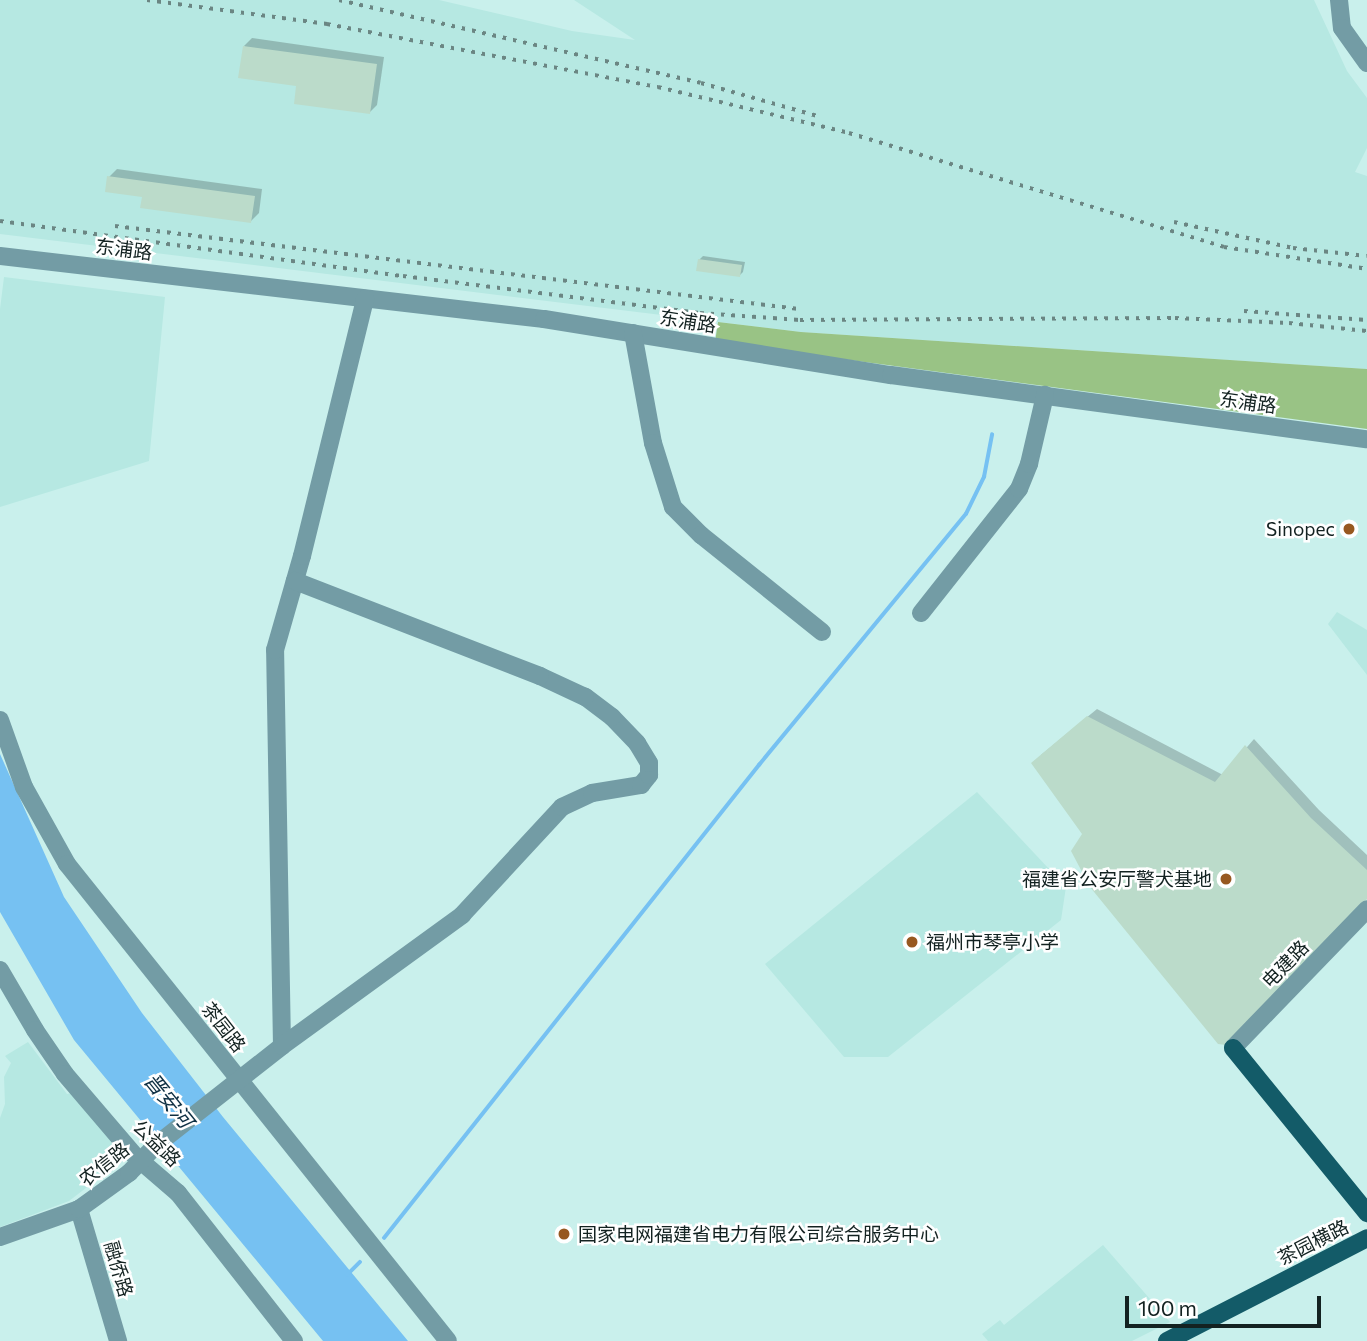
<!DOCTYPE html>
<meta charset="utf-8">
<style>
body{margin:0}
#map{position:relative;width:1367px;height:1341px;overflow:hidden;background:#c9f0ec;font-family:Commissioner,"Noto Sans SC",sans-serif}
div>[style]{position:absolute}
.built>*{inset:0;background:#b6e8e2}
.green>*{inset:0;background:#99c385}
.water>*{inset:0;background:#76c1f2}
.shadow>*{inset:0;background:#0003}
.stream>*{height:3.5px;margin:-1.75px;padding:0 1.75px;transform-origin:1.75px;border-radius:1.75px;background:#76c1f2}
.building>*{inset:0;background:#bbdbca}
.minor>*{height:18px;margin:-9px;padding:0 9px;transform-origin:9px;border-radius:9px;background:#739ca5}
.major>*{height:18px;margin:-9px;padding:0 9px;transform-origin:9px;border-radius:9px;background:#135b68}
.rail>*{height:3.5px;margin-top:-1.75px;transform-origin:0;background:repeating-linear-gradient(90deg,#6b8683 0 3.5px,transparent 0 10.5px)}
.dots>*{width:19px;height:19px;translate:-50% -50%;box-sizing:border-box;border:4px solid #fff;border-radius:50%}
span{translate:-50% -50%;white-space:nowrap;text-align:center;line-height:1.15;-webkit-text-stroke:5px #fff;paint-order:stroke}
.street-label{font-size:19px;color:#132221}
.poi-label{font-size:19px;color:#132221}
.right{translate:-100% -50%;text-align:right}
.left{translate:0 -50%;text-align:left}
.water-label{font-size:21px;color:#0e2f43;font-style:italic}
.scale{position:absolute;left:1125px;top:1296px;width:196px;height:32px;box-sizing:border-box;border:4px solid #132221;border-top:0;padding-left:9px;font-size:21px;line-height:24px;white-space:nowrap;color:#132221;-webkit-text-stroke:5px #fff;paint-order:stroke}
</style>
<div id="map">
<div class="built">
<div style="clip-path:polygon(0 0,439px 0,572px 31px,635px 40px,574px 0,1314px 0,1347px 71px,1367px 98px,1367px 148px,1355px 172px,1367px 176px,1367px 369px,801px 332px,0 234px)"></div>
<div style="clip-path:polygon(4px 277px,165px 297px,149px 461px,0 507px,0 309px)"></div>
<div style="clip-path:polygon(1337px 612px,1367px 630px,1367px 675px,1328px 624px)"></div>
<div style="clip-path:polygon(977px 792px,1066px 887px,1061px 920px,888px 1057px,844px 1057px,765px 964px)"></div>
<div style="clip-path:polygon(28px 1042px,67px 1094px,72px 1093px,83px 1102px,125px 1158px,69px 1201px,0 1227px,0 1118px,5px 1104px,4px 1077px,11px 1063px,5px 1056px)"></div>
<div style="clip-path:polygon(1103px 1245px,1170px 1322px,1132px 1341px,988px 1341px,982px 1334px,1000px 1320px,1004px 1325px)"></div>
</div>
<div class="green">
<div style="clip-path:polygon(718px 322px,801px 332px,1367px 369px,1367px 429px,715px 342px)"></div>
</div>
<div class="water">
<div style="clip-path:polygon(0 754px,64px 897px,142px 1013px,223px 1117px,408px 1341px,323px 1341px,74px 1040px,0 912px)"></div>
</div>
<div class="shadow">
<div style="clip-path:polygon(252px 38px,384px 57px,377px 105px,369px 113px,298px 85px,244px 46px)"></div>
<div style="clip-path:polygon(117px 169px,262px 189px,259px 213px,251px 221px,144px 196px,109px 177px)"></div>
<div style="clip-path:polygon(703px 256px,745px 262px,743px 272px,740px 275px,699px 260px)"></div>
<div style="clip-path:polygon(1097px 709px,1223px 775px,1254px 739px,1319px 810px,1367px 855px,1367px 896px,1084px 834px,1041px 755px)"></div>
</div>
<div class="stream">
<div style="left:384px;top:1238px;width:604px;rotate:-51.59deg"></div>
<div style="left:759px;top:765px;width:325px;rotate:-50.5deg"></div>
<div style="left:966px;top:514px;width:41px;rotate:-64.1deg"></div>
<div style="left:984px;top:477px;width:43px;rotate:-79.2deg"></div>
<div style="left:347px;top:1275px;width:18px;rotate:-45deg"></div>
</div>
<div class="building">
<div style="clip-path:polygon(243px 46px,377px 64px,370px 114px,294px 104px,296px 86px,238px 78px)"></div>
<div style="clip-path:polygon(107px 176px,255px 196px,251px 223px,140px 208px,142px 197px,105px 192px)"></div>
<div style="clip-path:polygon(698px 259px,742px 265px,740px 277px,696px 271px)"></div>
<div style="clip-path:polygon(1087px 716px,1215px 782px,1245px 745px,1311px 818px,1367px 870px,1367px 899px,1226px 1045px,1218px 1044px,1090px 887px,1071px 851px,1082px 834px,1031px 763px)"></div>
</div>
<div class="minor">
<div style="left:1339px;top:0;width:28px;rotate:84deg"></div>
<div style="left:1342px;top:28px;width:43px;rotate:54.5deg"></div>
<div style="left:0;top:256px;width:548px;rotate:6.61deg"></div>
<div style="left:544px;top:319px;width:351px;rotate:9.2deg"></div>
<div style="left:891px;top:375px;width:480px;rotate:7.7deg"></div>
<div style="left:633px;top:333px;width:112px;rotate:79.7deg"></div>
<div style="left:653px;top:443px;width:67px;rotate:72.6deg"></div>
<div style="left:673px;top:507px;width:40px;rotate:45deg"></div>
<div style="left:701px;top:535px;width:155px;rotate:38.7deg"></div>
<div style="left:921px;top:613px;width:158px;rotate:-51.7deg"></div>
<div style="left:1019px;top:489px;width:27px;rotate:-68deg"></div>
<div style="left:1029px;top:464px;width:71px;rotate:-76.9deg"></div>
<div style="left:0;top:720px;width:71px;rotate:70.3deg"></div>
<div style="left:24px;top:787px;width:88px;rotate:60.8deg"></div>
<div style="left:67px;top:864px;width:610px;rotate:51.38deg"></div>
<div style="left:0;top:970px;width:69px;rotate:59.7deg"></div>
<div style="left:35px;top:1030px;width:53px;rotate:55.7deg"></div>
<div style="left:65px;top:1074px;width:109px;rotate:49.5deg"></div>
<div style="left:136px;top:1157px;width:55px;rotate:40.6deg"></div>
<div style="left:178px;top:1193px;width:188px;rotate:51.9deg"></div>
<div style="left:282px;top:1046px;width:396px;rotate:-91deg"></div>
<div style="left:275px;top:650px;width:98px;rotate:-74deg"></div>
<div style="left:302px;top:556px;width:265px;rotate:-76.2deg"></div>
<div style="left:1233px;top:1048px;width:193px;rotate:-46deg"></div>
<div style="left:79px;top:1209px;width:138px;rotate:73.5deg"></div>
<div style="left:0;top:1237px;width:84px;rotate:-19.5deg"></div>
<div style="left:79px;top:1209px;width:62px;rotate:-35.8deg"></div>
<div style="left:129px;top:1173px;width:37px;rotate:-46deg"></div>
<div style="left:155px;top:1146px;width:162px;rotate:-38.2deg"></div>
<div style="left:282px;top:1046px;width:223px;rotate:-36deg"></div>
<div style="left:462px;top:915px;width:147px;rotate:-47.2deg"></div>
<div style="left:562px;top:807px;width:33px;rotate:-25deg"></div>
<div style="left:592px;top:793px;width:50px;rotate:-9.3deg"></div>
<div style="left:641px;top:785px;width:13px;rotate:-51deg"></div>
<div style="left:649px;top:775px;width:12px;rotate:-90deg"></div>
<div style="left:649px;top:763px;width:23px;rotate:-121deg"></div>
<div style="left:637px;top:743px;width:36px;rotate:-134deg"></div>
<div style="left:612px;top:717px;width:34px;rotate:-143deg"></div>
<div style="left:585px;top:697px;width:50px;rotate:-155deg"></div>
<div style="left:540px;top:676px;width:263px;rotate:-158.8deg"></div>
</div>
<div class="major">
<div style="left:1233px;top:1048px;width:213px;rotate:50.9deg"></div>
<div style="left:1167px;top:1341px;width:225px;rotate:-27.2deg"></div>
</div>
<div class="rail">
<div style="left:147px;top:0;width:182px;rotate:7.6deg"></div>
<div style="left:327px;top:24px;width:337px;rotate:10.8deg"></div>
<div style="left:658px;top:87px;width:196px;rotate:13.5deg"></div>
<div style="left:849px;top:133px;width:392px;rotate:16.9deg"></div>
<div style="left:1224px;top:247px;width:145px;rotate:8.7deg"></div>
<div style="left:339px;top:0;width:371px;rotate:12.9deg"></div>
<div style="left:701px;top:83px;width:122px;rotate:15.8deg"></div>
<div style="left:0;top:221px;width:407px;rotate:7.8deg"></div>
<div style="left:403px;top:276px;width:299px;rotate:7.1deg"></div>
<div style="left:700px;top:313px;width:100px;rotate:4deg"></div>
<div style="left:800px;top:320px;width:375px;rotate:-0.3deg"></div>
<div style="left:1175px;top:318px;width:114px;rotate:2.5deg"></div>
<div style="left:1289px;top:323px;width:78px;rotate:5.9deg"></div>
<div style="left:1174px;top:222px;width:122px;rotate:12.3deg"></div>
<div style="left:1293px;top:248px;width:74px;rotate:6.2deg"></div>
<div style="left:115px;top:226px;width:689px;rotate:6.92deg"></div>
<div style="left:1244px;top:311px;width:123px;rotate:4.2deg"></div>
</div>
<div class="dots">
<div style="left:1349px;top:529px;background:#975820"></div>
<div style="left:1226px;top:879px;background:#975820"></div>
<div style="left:912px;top:942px;background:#975820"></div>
<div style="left:564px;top:1234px;background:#975820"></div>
</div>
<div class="street-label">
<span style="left:124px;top:249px;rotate:7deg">东浦路</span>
<span style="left:688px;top:321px;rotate:9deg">东浦路</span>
<span style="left:1248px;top:402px;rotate:8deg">东浦路</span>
<span style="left:1285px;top:964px;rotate:-46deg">电建路</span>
<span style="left:224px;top:1027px;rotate:52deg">茶园路</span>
<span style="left:157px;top:1143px;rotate:44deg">公益路</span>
<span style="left:104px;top:1164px;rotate:-38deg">农信路</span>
<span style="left:1313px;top:1242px;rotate:-27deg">茶园横路</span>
<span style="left:119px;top:1269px;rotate:74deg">融侨路</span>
</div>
<div class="poi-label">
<span class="right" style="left:1335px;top:529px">Sinopec</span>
<span class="right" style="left:1212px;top:879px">福建省公安厅警犬基地</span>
<span class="left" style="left:926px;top:942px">福州市琴亭小学</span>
<span class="left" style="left:578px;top:1234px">国家电网福建省电力有限公司综合服务中心</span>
</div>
<div class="water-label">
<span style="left:169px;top:1100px;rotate:51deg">晋安河</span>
</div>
<div class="scale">100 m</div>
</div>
